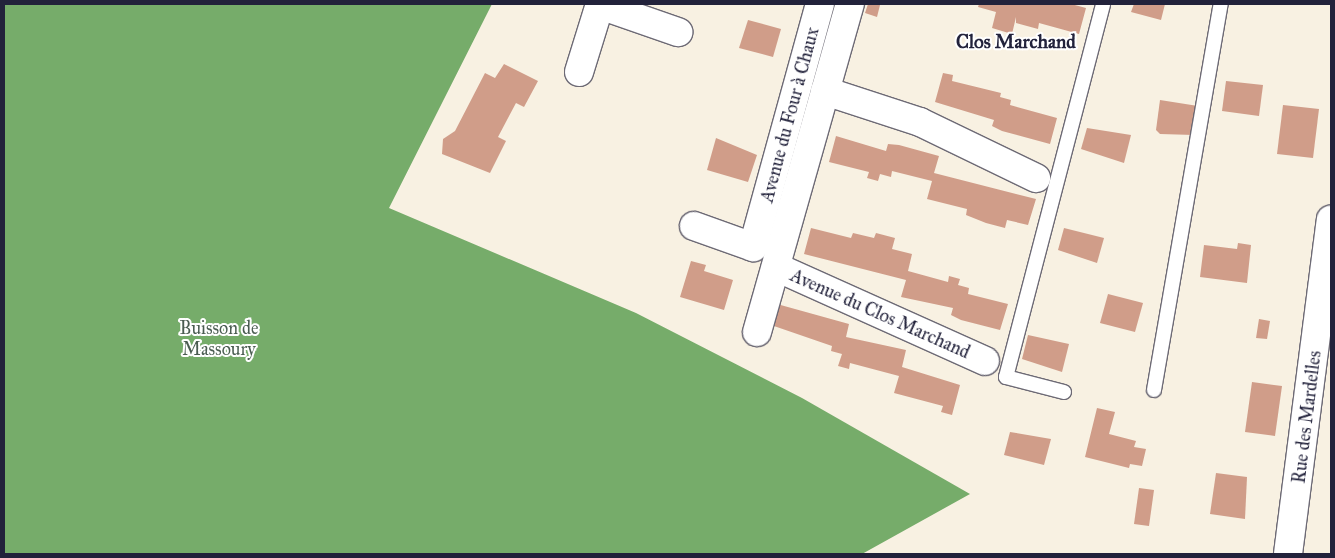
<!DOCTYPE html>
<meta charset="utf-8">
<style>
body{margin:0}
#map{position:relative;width:1335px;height:558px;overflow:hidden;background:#f8f1e2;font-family:"IM FELL Great Primer",serif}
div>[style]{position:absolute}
.forest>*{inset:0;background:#76ac6a}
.building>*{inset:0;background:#d09d89}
.roads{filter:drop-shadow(1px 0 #6d6a75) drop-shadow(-1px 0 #6d6a75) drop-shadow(0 1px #6d6a75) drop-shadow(0 -1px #6d6a75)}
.service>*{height:14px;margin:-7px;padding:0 7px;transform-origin:7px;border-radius:7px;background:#fff}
.minor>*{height:28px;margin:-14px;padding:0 14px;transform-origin:14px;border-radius:14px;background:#fff}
span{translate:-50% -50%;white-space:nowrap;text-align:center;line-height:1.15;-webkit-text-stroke:4px #fff;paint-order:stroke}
.street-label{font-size:18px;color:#22223b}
.park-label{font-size:18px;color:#4a5c51}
.neighbourhood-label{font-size:19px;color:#22223b;font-weight:700}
.frame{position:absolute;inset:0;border:5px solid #22223b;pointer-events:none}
</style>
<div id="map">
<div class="forest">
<div style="clip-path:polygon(4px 4px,492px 4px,389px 208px,636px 313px,802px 398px,970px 494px,862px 554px,4px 554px)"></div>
</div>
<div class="building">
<div style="clip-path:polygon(868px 4px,880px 5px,877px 17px,865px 13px)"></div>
<div style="clip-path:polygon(979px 4px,1071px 4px,1086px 8px,1079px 34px,1039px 23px,1038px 29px,1016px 23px,1016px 17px,1012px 34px,992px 28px,996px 12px,978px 7px)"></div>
<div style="clip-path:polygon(1134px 4px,1165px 4px,1161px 20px,1131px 12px)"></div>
<div style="clip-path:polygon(748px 20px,781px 29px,773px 57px,739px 48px)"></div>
<div style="clip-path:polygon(504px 64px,538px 81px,524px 107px,516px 103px,498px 137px,506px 141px,490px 173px,442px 154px,443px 139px,455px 131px,485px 73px,495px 78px)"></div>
<div style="clip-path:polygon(943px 73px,953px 75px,952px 81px,1001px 93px,1000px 97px,1011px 100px,1010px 105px,1057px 118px,1050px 144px,1002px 131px,992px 126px,994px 120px,935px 102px)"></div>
<div style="clip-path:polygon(1226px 81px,1263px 85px,1259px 116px,1222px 111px)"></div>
<div style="clip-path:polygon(1160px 100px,1198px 106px,1194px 135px,1160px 134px,1156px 130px)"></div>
<div style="clip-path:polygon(1283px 105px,1319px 109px,1313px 158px,1277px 154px)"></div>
<div style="clip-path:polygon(1087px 128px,1131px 135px,1124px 163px,1081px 149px)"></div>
<div style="clip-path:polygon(836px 136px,886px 151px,888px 144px,899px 145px,939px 156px,934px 173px,1036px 199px,1028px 225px,1007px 220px,1005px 228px,986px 223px,966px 215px,967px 209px,927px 199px,932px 181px,892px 171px,891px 177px,880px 174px,878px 181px,867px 178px,869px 172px,829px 162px)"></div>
<div style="clip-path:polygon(716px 138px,757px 155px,748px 182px,707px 170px)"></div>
<div style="clip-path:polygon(811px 228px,851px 238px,853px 233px,874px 238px,876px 233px,895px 238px,892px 249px,912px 254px,908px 271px,948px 282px,949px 276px,960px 279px,958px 285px,969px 288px,968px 294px,1008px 304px,1000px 330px,961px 320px,951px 315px,953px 308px,901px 297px,906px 280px,804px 254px)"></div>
<div style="clip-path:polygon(1064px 228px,1104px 238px,1097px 263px,1058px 250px)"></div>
<div style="clip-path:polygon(1238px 243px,1251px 245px,1247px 283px,1200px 277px,1204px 245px,1237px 249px)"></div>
<div style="clip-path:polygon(691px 261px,706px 265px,704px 271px,733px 280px,724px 310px,680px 297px)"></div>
<div style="clip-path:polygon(1108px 294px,1143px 303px,1135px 332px,1100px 323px)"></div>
<div style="clip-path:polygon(777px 304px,849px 324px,846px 337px,906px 350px,902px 367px,960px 385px,952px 415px,941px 412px,943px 406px,894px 393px,899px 376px,850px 363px,849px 369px,838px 366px,842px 354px,831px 351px,832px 346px,771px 325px)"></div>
<div style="clip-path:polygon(1259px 319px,1270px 321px,1267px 339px,1256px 338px)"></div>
<div style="clip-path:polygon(1028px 335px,1069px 344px,1062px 372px,1022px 359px)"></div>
<div style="clip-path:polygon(1252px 382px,1282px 386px,1275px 436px,1245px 432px)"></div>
<div style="clip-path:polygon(1097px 408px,1115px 412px,1109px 434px,1136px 441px,1134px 447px,1146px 449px,1142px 466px,1130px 464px,1129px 468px,1085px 457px)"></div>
<div style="clip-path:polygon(1010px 432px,1051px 439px,1044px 465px,1004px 455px)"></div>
<div style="clip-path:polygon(1216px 473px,1247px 477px,1245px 519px,1210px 514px)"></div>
<div style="clip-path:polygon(1139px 488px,1154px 490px,1149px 526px,1134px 524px)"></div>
</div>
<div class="roads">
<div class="service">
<div style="left:1154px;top:390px;width:392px;rotate:-80.2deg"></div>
<div style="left:1064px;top:392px;width:60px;rotate:-165.5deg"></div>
<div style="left:1006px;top:377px;width:385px;rotate:-75.4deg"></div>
</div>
<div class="minor">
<div style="left:600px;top:5px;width:83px;rotate:19.1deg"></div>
<div style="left:579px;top:72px;width:71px;rotate:-72.8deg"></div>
<div style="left:825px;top:91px;width:100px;rotate:18.1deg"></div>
<div style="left:920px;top:122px;width:129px;rotate:25.8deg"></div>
<div style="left:694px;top:226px;width:63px;rotate:19.6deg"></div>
<div style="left:753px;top:247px;width:252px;rotate:-74.6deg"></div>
<div style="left:776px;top:267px;width:229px;rotate:24.2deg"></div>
<div style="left:757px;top:332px;width:341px;rotate:-74.2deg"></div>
<div style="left:1288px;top:554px;width:337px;rotate:-82.7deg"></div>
</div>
</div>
<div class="street-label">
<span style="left:790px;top:115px;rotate:-75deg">Avenue du Four à Chaux</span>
<span style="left:880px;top:314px;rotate:24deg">Avenue du Clos Marchand</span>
<span style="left:1307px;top:417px;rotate:-83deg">Rue des Mardelles</span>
</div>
<div class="park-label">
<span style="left:219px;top:339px">Buisson de<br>Massoury</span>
</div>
<div class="neighbourhood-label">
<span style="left:1016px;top:42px">Clos Marchand</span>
</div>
<div class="frame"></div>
</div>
